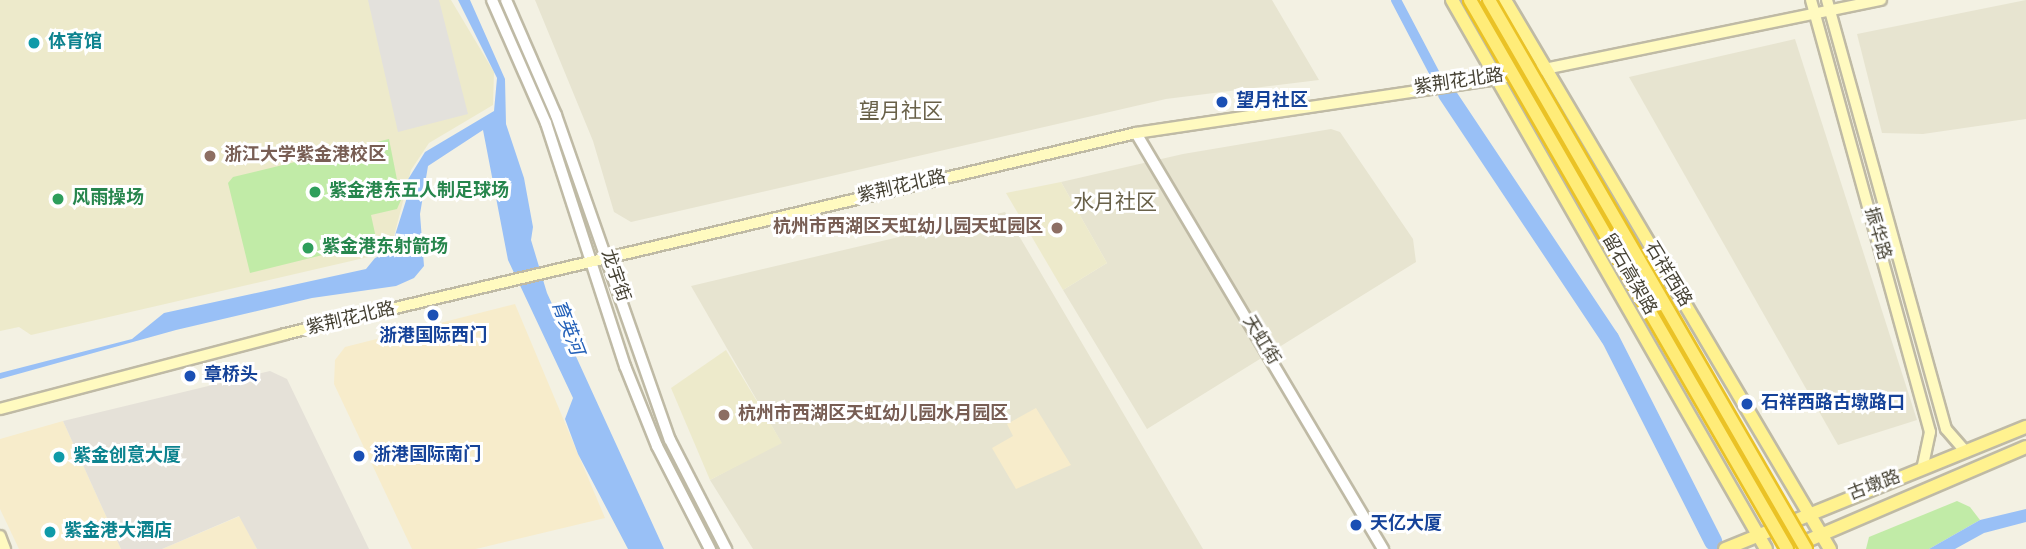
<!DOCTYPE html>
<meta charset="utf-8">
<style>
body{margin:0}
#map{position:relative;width:2026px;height:549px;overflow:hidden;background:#f3f1e3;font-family:Overpass,"Noto Sans SC",sans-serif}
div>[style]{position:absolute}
.residential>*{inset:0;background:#e7e4d0}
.commercial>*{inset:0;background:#f7eccb}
.industrial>*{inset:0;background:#e5e1d8}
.education>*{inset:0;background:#edeacb}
.green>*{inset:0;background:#c1eba7}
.parking>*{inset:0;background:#e3e1dc}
.water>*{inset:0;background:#99c0f6}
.canal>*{height:10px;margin:-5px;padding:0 5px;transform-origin:5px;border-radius:5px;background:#99c0f6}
.river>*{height:18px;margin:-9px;padding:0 9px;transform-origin:9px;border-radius:9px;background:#99c0f6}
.roads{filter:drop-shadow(2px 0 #bfbaa5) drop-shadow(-2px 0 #bfbaa5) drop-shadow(0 2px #bfbaa5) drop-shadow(0 -2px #bfbaa5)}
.tertiary>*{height:10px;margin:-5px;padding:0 5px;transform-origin:5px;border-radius:5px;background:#fff}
.secondary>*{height:10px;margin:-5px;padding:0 5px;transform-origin:5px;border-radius:5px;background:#fffac0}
.primary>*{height:12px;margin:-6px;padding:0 6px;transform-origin:6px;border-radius:6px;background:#fff28f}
.bridges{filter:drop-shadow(2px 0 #eac226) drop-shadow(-2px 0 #eac226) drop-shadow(0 2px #eac226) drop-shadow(0 -2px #eac226)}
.trunk-bridge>*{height:12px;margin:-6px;padding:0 6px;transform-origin:6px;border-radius:6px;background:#ffec78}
.dots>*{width:19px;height:19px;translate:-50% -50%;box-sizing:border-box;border:4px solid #fff;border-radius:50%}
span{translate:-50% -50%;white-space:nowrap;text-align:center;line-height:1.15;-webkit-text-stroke:6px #fff;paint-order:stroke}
.culture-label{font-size:18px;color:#0d838f;font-weight:700}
.left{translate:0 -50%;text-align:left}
.street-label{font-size:18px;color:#454133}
.transit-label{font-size:18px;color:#164399;font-weight:700}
.education-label{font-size:18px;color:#785e54;font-weight:700}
.right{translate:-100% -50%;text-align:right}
.leisure-label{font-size:18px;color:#27864d;font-weight:700}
.water-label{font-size:19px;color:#2461b9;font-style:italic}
.quarter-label{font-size:21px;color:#696149}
</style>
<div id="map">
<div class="residential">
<div style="clip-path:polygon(535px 0,1272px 0,1319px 80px,1166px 99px,631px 222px,614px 212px,593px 141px)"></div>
<div style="clip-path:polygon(2026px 0,2026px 119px,1923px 134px,1882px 133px,1857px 34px)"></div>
<div style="clip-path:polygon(1795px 39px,1917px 420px,1838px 445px,1629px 77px)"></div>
<div style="clip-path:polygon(1331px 129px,1340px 132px,1413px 239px,1416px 262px,1147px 429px,1063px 290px,1107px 263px,1061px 182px,1183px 154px)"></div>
<div style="clip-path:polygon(1005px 212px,1203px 549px,753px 549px,710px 480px,781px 442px,691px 286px)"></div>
</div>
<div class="commercial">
<div style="clip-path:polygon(515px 304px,605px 518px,476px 549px,412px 549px,334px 384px,335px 360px,345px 347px)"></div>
<div style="clip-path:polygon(1036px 408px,1071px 465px,1016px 489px,992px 448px,1013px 436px,1007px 424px)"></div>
<div style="clip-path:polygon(63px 421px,121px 549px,19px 549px,0 509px,0 439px)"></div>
<div style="clip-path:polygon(240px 516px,257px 549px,162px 549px)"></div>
</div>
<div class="industrial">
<div style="clip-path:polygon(270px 371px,287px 379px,369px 549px,257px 549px,239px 516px,162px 549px,121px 549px,63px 421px)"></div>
</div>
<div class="education">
<div style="clip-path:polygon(0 0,451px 0,494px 72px,493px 105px,429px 143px,411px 170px,390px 252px,31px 335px,19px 327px,0 331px)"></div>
<div style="clip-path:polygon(1061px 182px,1107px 263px,1063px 290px,1006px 193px)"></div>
<div style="clip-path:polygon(726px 350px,782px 443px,710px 480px,671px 388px)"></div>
</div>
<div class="green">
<div style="clip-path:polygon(389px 139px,401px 200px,397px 209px,371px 215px,376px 238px,371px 243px,250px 273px,228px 183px,233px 177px)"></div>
<div style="clip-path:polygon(1957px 501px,1970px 507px,1980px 520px,1929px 549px,1866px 549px,1869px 537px)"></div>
</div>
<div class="parking">
<div style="clip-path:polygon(368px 0,439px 0,468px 114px,398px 132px)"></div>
</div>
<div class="water">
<div style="clip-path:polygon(458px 0,470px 0,505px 79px,506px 124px,524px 178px,533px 227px,531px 240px,547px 293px,664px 549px,628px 549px,578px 454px,565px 419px,573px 398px,508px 260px,483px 130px,428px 166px,420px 214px,424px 266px,414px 278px,396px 286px,312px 298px,176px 330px,0 379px,0 373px,132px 339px,164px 313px,366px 269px,375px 258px,390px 251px,409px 191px,407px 181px,425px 152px,494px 111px,497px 78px)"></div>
<div style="clip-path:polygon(2026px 509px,2026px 522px,1984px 533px,1955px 549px,1929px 549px,1980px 520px)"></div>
</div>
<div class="canal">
<div style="left:1396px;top:0;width:88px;rotate:62.3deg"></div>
</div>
<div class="river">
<div style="left:1447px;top:94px;width:293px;rotate:56.3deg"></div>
<div style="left:1610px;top:338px;width:228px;rotate:63.1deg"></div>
</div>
<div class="roads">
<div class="tertiary">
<div style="left:492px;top:0;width:134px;rotate:66.3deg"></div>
<div style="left:546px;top:123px;width:256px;rotate:72deg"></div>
<div style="left:625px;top:366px;width:86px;rotate:68.2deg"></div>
<div style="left:657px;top:446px;width:116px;rotate:62.8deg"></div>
<div style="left:506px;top:0;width:125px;rotate:66.5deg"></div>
<div style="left:556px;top:115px;width:344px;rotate:70.7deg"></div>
<div style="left:670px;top:440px;width:123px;rotate:62.8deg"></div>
<div style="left:1136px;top:133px;width:484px;rotate:59.3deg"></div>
</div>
<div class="secondary">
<div style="left:1811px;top:0;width:448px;rotate:74.6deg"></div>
<div style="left:1930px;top:432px;width:38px;rotate:102deg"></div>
<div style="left:1827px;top:0;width:445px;rotate:74.5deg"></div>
<div style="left:1946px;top:429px;width:30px;rotate:49deg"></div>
<div style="left:0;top:409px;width:295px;rotate:-14.7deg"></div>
<div style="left:285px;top:334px;width:874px;rotate:-13.29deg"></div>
<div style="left:1136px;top:133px;width:364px;rotate:-8.5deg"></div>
<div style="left:1496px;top:79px;width:393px;rotate:-11.6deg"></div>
<div style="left:0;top:536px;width:14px;rotate:69deg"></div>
</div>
<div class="primary">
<div style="left:1452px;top:0;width:632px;rotate:60.23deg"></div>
<div style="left:1505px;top:0;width:638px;rotate:59.38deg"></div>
<div style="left:1725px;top:549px;width:325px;rotate:-22.1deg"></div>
<div style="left:1788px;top:549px;width:259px;rotate:-23.2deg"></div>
</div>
</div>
<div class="bridges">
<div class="trunk-bridge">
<div style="left:1470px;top:0;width:634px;rotate:60deg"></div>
<div style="left:1489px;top:0;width:634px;rotate:60deg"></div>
</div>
</div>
<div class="dots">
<div style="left:34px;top:43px;background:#0f9aa8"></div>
<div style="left:1222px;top:102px;background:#1a4fb4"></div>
<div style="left:210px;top:156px;background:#8d6e63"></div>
<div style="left:315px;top:192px;background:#2e9e5b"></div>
<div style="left:58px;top:199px;background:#2e9e5b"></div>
<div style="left:1057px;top:228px;background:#8d6e63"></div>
<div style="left:308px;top:248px;background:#2e9e5b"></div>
<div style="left:433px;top:315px;background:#1a4fb4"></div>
<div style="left:190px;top:376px;background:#1a4fb4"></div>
<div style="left:1747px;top:404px;background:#1a4fb4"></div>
<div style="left:724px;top:415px;background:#8d6e63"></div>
<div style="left:359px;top:456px;background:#1a4fb4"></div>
<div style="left:59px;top:457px;background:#0f9aa8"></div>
<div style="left:1356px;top:525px;background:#1a4fb4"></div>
<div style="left:50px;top:532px;background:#0f9aa8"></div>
</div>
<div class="culture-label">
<span class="left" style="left:48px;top:43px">体育馆</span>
<span class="left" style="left:73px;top:457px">紫金创意大厦</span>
<span class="left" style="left:64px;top:532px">紫金港大酒店</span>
</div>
<div class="street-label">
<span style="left:1459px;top:83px;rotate:-8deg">紫荆花北路</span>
<span style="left:902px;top:188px;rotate:-13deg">紫荆花北路</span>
<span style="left:1876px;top:234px;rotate:74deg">振华路</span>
<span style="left:1628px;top:275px;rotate:60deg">留石高架路</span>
<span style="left:1667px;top:275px;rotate:59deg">石祥西路</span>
<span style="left:614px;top:276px;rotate:71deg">龙宇街</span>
<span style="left:351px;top:320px;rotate:-13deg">紫荆花北路</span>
<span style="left:1260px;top:341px;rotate:59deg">天虹街</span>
<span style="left:1875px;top:487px;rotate:-21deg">古墩路</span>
</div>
<div class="transit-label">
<span class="left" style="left:1236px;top:102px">望月社区</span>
<span style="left:433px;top:337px">浙港国际西门</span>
<span class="left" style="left:204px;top:376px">章桥头</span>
<span class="left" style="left:1761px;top:404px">石祥西路古墩路口</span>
<span class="left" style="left:373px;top:456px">浙港国际南门</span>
<span class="left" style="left:1370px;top:525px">天亿大厦</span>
</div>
<div class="education-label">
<span class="left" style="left:224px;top:156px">浙江大学紫金港校区</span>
<span class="right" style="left:1043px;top:228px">杭州市西湖区天虹幼儿园天虹园区</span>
<span class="left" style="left:738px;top:415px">杭州市西湖区天虹幼儿园水月园区</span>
</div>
<div class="leisure-label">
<span class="left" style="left:329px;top:192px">紫金港东五人制足球场</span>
<span class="left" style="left:72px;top:199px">风雨操场</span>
<span class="left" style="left:322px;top:248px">紫金港东射箭场</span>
</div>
<div class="water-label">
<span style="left:566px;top:328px;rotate:69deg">育英河</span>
</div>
<div class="quarter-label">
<span style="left:901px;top:113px">望月社区</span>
<span style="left:1115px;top:204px">水月社区</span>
</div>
</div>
